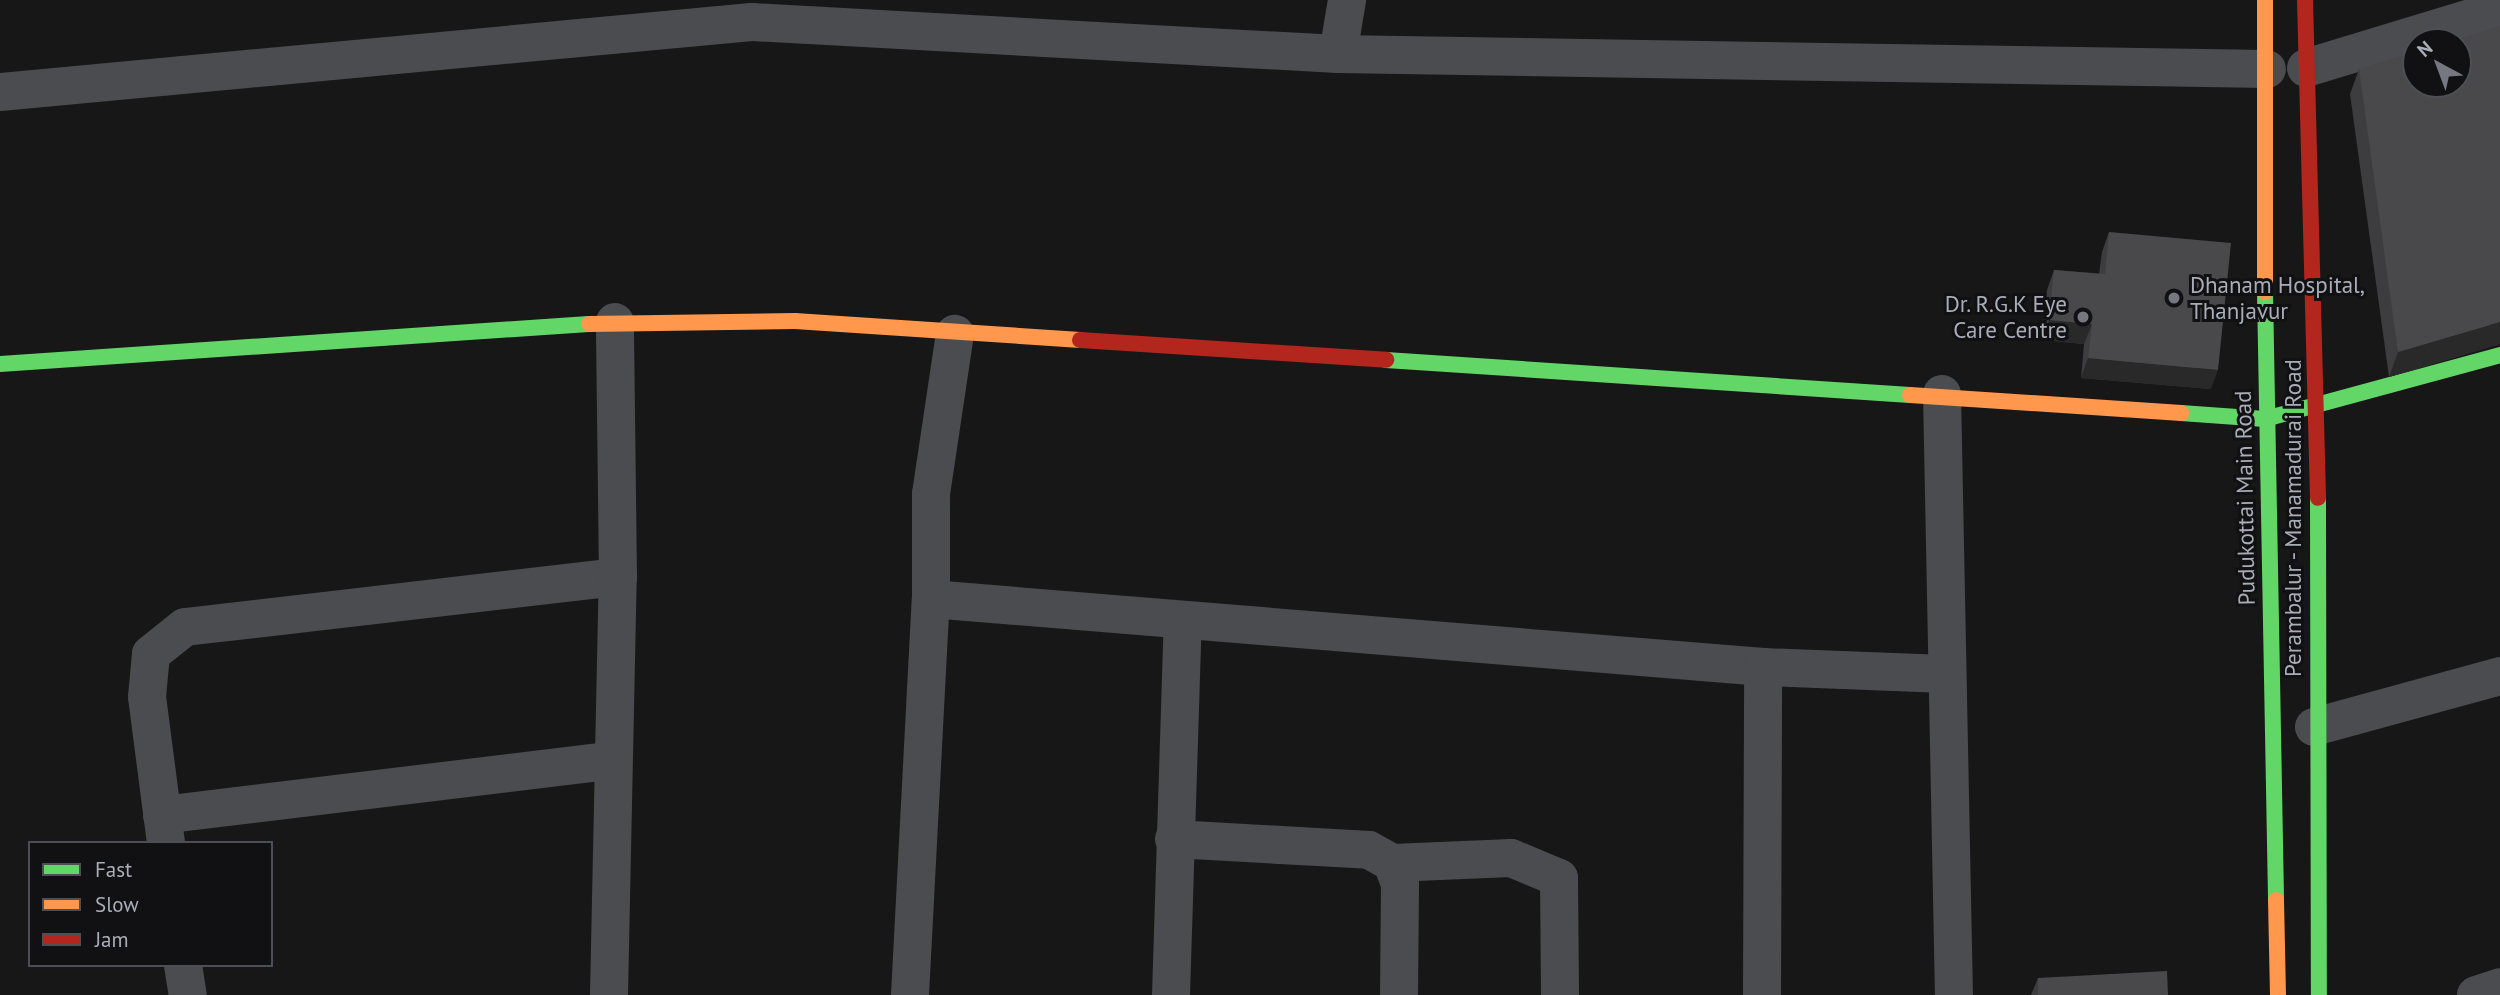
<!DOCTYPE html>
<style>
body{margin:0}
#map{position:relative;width:2500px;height:995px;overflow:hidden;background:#171717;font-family:"PT Sans",sans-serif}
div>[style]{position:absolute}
.street>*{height:38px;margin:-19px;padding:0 19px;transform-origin:19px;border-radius:19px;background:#4b4c50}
.fast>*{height:16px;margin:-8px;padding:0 8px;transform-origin:8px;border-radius:8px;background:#63d668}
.slow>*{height:16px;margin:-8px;padding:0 8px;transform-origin:8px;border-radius:8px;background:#ff974d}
.jam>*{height:16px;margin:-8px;padding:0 8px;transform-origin:8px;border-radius:8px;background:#b3261e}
.wall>*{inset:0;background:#3d3d3f}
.shaded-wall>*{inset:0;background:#29292a}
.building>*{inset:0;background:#49494c}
.dots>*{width:19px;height:19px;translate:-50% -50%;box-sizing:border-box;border:4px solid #111113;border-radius:50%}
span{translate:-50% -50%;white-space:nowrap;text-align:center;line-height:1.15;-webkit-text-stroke:6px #111113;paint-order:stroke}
.poi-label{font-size:23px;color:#a8adb8}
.left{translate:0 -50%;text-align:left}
.right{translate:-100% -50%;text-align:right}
.street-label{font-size:23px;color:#a8adb8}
.legend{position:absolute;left:28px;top:841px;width:245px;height:126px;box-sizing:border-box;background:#111113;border:2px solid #4d4f55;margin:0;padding:9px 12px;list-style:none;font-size:21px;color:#a8adb8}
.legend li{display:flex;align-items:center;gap:14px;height:35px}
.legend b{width:35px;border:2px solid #4d4f55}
.north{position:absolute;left:2402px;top:28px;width:70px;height:70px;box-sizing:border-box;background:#111113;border:2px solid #4d4f55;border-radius:50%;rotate:319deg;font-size:19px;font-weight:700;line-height:28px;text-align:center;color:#a8adb8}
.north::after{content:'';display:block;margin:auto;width:24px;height:32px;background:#757880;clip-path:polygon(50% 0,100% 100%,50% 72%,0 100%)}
</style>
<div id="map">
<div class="street">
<div style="left:1338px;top:54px;width:55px;rotate:-80.5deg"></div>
<div style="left:2306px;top:68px;width:203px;rotate:-16.9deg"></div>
<div style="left:0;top:92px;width:755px;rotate:-5.32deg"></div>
<div style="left:752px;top:22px;width:587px;rotate:3.13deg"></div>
<div style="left:1338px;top:54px;width:929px;rotate:0.93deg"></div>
<div style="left:1942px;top:394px;width:601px;rotate:88.86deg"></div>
<div style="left:931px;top:599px;width:835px;rotate:4.67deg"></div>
<div style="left:1763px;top:667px;width:182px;rotate:2.2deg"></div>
<div style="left:2314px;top:727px;width:193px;rotate:-15.3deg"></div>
<div style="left:162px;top:815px;width:452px;rotate:-6.9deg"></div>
<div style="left:1174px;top:839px;width:195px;rotate:3.2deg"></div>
<div style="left:1369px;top:850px;width:26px;rotate:29deg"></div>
<div style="left:1392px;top:863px;width:22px;rotate:69deg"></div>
<div style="left:1400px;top:884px;width:111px;rotate:90.5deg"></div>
<div style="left:166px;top:843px;width:147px;rotate:-97.4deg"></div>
<div style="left:147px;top:697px;width:43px;rotate:-84.7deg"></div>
<div style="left:151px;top:654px;width:43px;rotate:-38.5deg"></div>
<div style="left:185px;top:627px;width:436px;rotate:-6.6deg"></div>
<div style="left:1392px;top:863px;width:119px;rotate:-2.4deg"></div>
<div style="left:1511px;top:858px;width:52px;rotate:22.6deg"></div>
<div style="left:1559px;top:878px;width:117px;rotate:89.5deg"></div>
<div style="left:183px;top:965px;width:30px;rotate:81deg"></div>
<div style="left:609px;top:995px;width:418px;rotate:-88.8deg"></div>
<div style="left:618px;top:577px;width:255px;rotate:-90.7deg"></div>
<div style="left:910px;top:995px;width:397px;rotate:-87deg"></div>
<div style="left:931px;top:599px;width:105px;rotate:-90deg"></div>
<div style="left:931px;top:494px;width:162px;rotate:-81.5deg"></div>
<div style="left:1171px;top:995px;width:372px;rotate:-88.2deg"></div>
<div style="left:1762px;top:995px;width:328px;rotate:-89.8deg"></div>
<div style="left:2476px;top:995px;width:25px;rotate:-18deg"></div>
</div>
<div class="fast">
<div style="left:2265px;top:292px;width:608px;rotate:88.96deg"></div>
<div style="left:1386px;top:360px;width:525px;rotate:3.82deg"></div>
<div style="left:0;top:364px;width:590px;rotate:-3.89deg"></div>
<div style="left:2181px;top:413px;width:84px;rotate:4.1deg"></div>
<div style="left:2265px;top:419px;width:244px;rotate:-15.2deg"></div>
<div style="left:2318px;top:498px;width:497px;rotate:89.9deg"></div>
</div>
<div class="slow">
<div style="left:2265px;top:0;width:292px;rotate:90deg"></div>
<div style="left:589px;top:324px;width:206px;rotate:-0.8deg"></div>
<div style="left:795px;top:321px;width:286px;rotate:3.8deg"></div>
<div style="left:1910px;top:395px;width:272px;rotate:3.8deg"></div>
<div style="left:2276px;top:900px;width:95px;rotate:88.8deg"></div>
</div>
<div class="jam">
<div style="left:2305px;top:0;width:498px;rotate:88.5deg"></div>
<div style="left:1080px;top:340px;width:307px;rotate:3.7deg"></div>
</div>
<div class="wall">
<div style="clip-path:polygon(2359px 69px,2500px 344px,2389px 377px,2350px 94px)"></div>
<div style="clip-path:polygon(2109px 232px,2211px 389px,2081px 378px,2084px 344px,2042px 340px,2047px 290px,2054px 270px,2099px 274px,2102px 252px)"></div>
<div style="clip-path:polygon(2038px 978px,2168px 995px,2031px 995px)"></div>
</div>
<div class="shaded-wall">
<div style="clip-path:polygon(2049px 320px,2092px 324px,2084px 344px,2042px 340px)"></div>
<div style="clip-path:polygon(2500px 322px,2500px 344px,2389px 377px,2398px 352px)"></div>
<div style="clip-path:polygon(2088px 358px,2218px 370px,2211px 389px,2081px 378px)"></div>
</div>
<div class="building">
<div style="clip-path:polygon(2500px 26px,2500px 322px,2398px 352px,2359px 69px,2416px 52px,2416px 84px,2458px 84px,2458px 42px,2449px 42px)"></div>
<div style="clip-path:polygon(2109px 232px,2231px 243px,2218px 370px,2088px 358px,2092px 324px,2049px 320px,2054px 270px,2105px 274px)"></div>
<div style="clip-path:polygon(2167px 971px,2168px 995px,2038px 995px,2038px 978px)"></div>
</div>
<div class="dots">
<div style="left:2174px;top:298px;background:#757880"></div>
<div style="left:2083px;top:317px;background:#757880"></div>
</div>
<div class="poi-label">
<span class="left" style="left:2190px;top:298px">Dhanam Hospital,<br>Thanjavur</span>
<span class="right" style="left:2067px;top:317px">Dr. R.G.K Eye<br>Care Centre</span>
</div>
<div class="street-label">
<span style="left:2245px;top:498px;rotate:-91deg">Pudukottai Main Road</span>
<span style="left:2293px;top:518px;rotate:-90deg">Perambalur - Manamadurai Road</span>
</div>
<ul class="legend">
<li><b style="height:9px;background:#63d668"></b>Fast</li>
<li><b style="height:9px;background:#ff974d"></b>Slow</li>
<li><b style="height:9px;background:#b3261e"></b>Jam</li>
</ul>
<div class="north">N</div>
</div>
